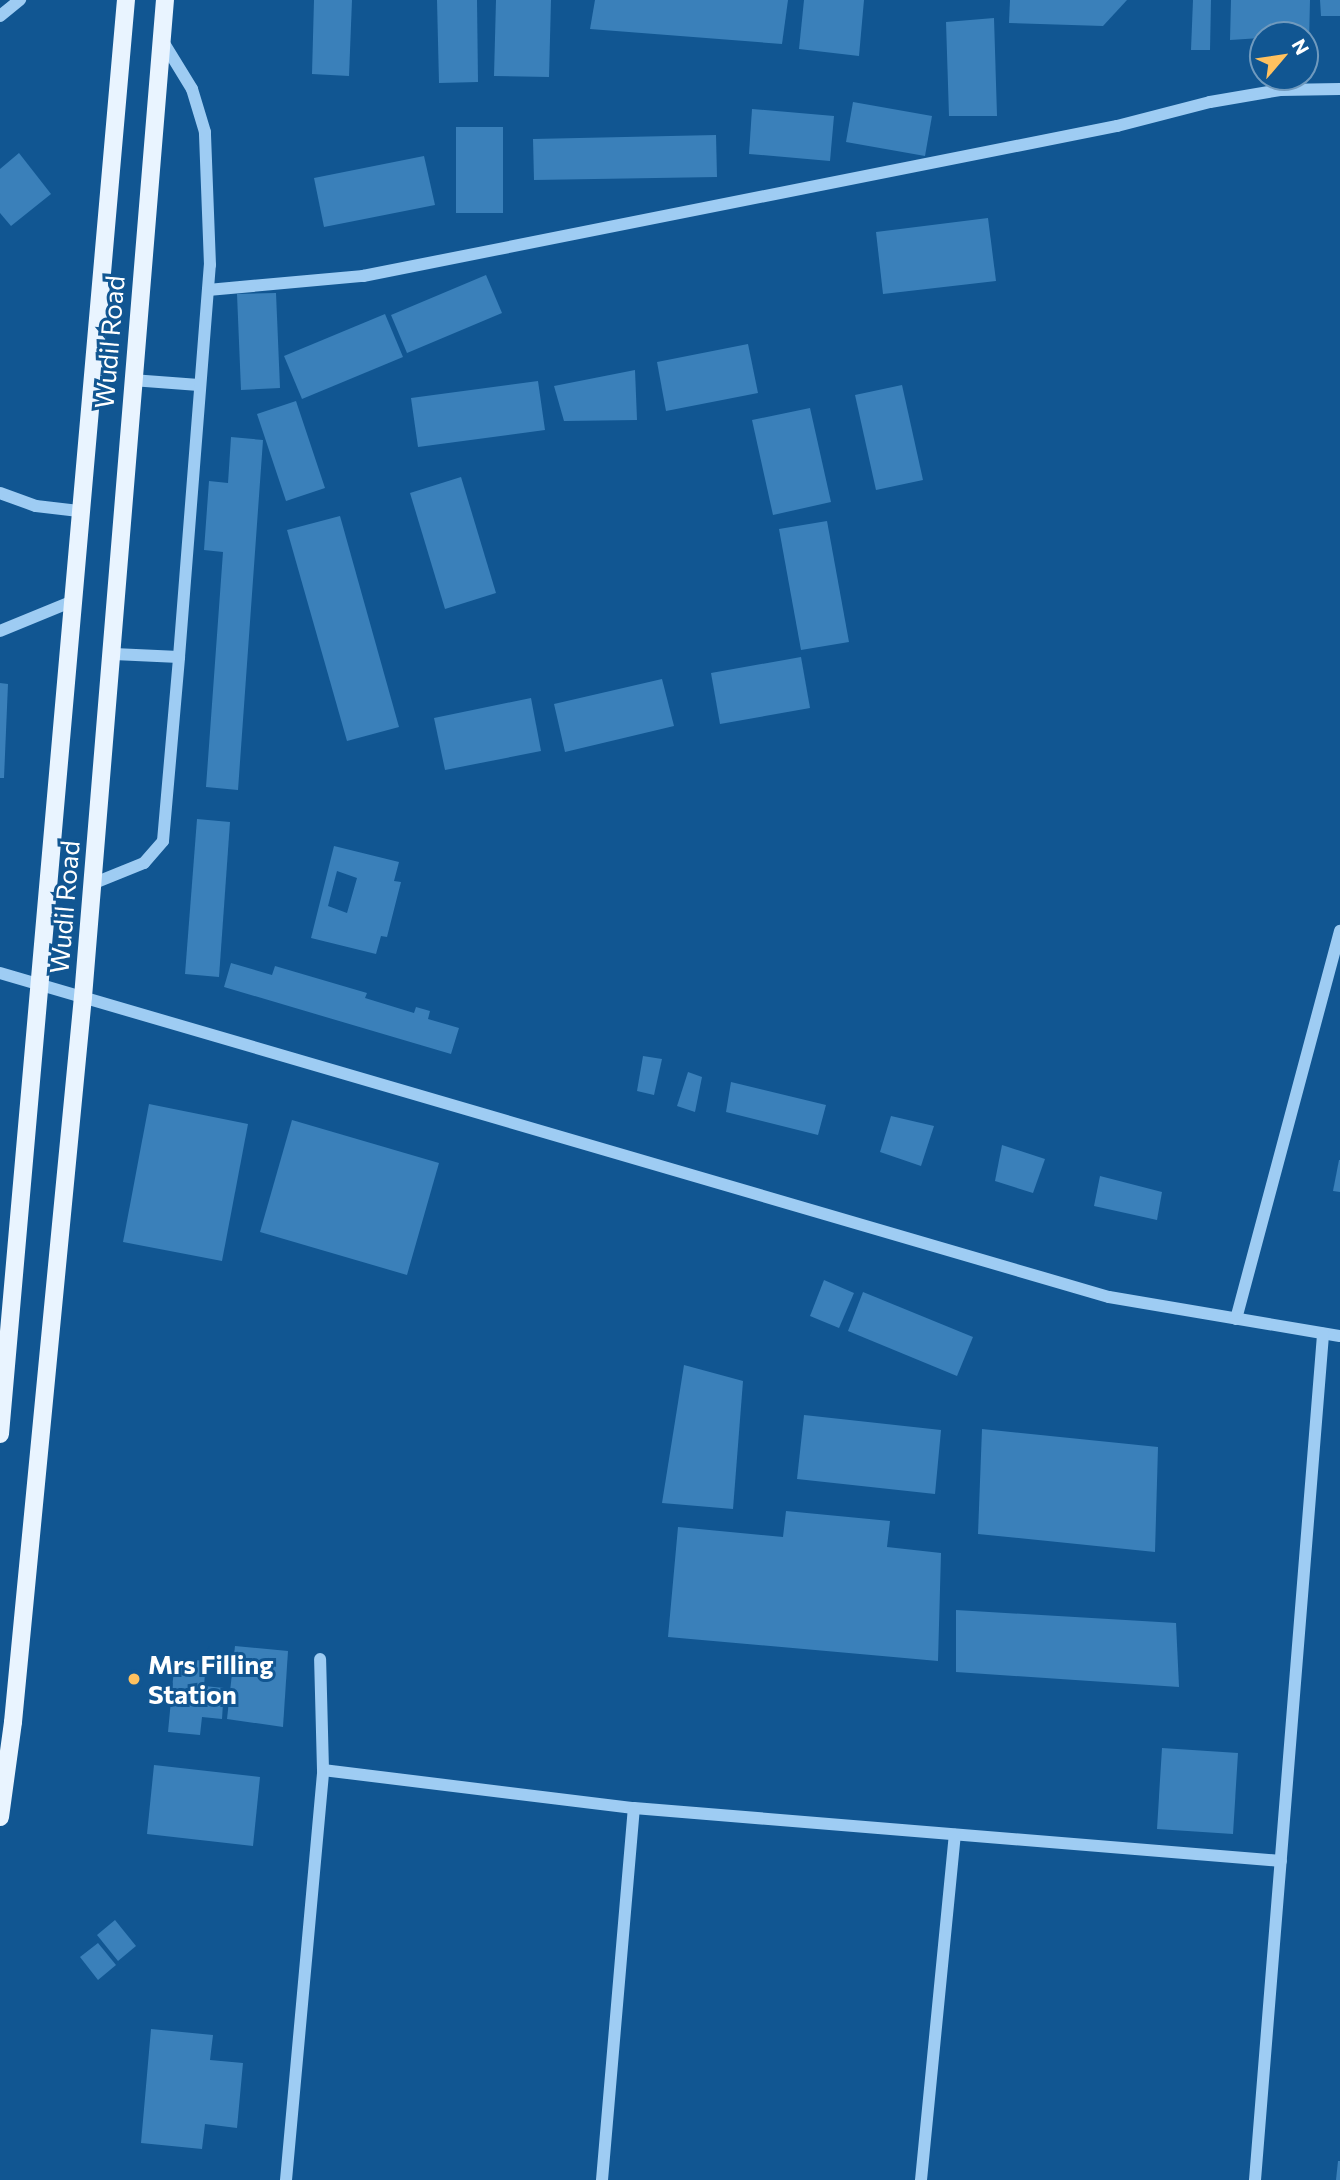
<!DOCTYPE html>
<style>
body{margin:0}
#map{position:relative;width:1340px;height:2180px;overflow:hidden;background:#115692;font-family:Commissioner,sans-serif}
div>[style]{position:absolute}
.building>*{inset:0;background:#3a80ba}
.minor>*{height:12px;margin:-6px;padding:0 6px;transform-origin:6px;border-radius:6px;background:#9eccf3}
.major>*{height:18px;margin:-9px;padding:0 9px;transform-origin:9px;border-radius:9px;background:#e9f4ff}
.dots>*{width:19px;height:19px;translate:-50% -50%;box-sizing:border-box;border:4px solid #115692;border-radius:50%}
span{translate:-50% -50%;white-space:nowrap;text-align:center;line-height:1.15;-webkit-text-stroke:6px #115692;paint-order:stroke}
.street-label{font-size:26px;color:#fff}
.poi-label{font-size:26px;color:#fff;font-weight:700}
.left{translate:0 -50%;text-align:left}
.north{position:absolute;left:1249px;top:21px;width:70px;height:70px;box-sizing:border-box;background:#115692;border:2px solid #709abe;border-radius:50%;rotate:61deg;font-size:19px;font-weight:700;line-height:28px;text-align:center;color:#fff}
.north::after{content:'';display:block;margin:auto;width:24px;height:32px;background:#ffc15f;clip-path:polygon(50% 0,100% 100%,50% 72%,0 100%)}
</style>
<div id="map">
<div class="building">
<div style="clip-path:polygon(314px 0,352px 0,349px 76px,312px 74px)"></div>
<div style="clip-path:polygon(437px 0,477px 0,478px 82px,439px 83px)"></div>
<div style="clip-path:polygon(496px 0,551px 0,549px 77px,494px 76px)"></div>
<div style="clip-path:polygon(595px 0,788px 0,782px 44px,590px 29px)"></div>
<div style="clip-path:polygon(804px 0,864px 0,859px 56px,799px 49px)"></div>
<div style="clip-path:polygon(1010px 0,1127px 0,1103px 26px,1009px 23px)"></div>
<div style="clip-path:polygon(1193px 0,1211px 0,1210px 50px,1191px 50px)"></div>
<div style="clip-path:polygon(1231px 0,1310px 0,1309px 43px,1305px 35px,1230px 40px)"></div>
<div style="clip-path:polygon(1320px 0,1340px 0,1340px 16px,1321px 16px)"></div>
<div style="clip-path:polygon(994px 18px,997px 116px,949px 116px,946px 22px)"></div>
<div style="clip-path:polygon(853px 102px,932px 116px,925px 156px,846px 142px)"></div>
<div style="clip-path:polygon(752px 109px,834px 116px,830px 161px,749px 154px)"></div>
<div style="clip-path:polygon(456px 127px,503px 127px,503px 213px,456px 213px)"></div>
<div style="clip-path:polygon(716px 135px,717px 177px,534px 180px,533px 139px)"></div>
<div style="clip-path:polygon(19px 153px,51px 194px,11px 226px,0 213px,0 169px)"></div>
<div style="clip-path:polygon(424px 156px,435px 205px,324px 227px,314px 178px)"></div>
<div style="clip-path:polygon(988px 218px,996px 281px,883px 294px,876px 232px)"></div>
<div style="clip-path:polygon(486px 275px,502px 313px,407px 353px,391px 315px)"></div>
<div style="clip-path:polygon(276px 293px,280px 388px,241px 390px,237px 294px)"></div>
<div style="clip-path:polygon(385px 314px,403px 357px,302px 399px,284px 356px)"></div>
<div style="clip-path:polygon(748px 344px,758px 393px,666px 411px,657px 362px)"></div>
<div style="clip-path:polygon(635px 370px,637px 420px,564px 421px,554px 386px)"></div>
<div style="clip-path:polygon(538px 381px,545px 430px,418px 447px,411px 398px)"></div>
<div style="clip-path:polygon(902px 385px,923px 480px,876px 490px,855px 395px)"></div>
<div style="clip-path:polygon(296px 401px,325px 488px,286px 501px,257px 414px)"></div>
<div style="clip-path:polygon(810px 408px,831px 502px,773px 515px,752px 420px)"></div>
<div style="clip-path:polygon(231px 437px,263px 440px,238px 790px,206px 787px,223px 552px,204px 550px,209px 481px,228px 483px)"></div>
<div style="clip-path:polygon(461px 477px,496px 593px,445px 609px,410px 493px)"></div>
<div style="clip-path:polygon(340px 516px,399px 727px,347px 741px,287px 530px)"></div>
<div style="clip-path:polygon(827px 521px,849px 642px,801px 650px,779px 529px)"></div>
<div style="clip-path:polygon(801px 657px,810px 708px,720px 724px,711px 673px)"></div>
<div style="clip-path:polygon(662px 679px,674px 726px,565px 752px,554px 704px)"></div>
<div style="clip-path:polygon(0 683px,8px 684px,4px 778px,0 778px)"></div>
<div style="clip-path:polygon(531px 698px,541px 751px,445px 770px,434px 718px)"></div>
<div style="clip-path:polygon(197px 819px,230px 822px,219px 977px,185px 974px)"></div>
<div style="clip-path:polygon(evenodd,334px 846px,399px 862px,394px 881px,401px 882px,387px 937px,381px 936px,376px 954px,311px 938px,334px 846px,337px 871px,357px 878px,347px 913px,328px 906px,337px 871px)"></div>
<div style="clip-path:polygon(231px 963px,272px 975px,275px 966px,367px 993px,365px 998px,414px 1013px,416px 1007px,430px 1011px,428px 1019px,459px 1028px,451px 1054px,224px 987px)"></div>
<div style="clip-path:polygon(643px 1056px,662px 1059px,654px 1095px,637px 1091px)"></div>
<div style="clip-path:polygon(688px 1072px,702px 1077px,695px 1112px,677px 1106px)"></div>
<div style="clip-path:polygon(731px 1082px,826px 1105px,818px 1135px,726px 1112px)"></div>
<div style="clip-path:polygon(149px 1104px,248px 1124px,222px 1261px,123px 1242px)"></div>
<div style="clip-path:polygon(891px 1116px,934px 1126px,921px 1166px,880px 1152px)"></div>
<div style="clip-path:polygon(292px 1120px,439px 1163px,407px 1275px,260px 1232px)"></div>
<div style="clip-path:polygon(1002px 1145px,1045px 1159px,1033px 1193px,995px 1181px)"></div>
<div style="clip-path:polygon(1339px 1160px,1340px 1160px,1340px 1192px,1333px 1191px)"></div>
<div style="clip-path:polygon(1100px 1176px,1162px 1192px,1157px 1220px,1094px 1206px)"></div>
<div style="clip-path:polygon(824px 1280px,854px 1293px,839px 1328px,810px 1316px)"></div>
<div style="clip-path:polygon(863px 1292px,973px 1337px,957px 1376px,848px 1331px)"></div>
<div style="clip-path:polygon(684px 1365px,743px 1381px,733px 1509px,662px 1503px)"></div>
<div style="clip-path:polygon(804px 1415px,941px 1430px,935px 1494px,797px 1479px)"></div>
<div style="clip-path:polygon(982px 1429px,1158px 1447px,1155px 1552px,978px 1534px)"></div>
<div style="clip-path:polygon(786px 1511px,890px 1521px,887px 1547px,941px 1553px,938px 1661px,668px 1637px,678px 1527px,783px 1537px)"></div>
<div style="clip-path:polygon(956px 1610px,1176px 1623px,1179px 1687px,956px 1672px)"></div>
<div style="clip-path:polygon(235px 1646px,288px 1651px,283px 1727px,227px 1719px)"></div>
<div style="clip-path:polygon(175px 1658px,206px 1661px,204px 1686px,224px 1688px,222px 1719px,202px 1717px,200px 1735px,168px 1732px)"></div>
<div style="clip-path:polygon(1162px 1748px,1238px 1753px,1233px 1834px,1157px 1829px)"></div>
<div style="clip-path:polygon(154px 1765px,260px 1777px,253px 1846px,147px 1834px)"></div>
<div style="clip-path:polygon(115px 1920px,136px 1946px,118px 1961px,97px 1935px)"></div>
<div style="clip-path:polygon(98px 1943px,116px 1965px,98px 1980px,80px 1957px)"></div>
<div style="clip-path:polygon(151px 2029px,213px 2035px,210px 2060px,243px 2063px,237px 2128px,205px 2124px,202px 2149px,141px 2143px)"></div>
<div style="clip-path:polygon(1338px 2161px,1340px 2161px,1340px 2180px,1336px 2180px)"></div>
</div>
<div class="minor">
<div style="left:0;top:16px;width:26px;rotate:-39deg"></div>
<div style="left:208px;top:290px;width:156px;rotate:-5.2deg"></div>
<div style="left:363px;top:276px;width:769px;rotate:-11.25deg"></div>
<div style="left:1117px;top:126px;width:96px;rotate:-14.5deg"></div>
<div style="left:1210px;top:102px;width:71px;rotate:-9.7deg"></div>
<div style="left:1280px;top:90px;width:60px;rotate:-1deg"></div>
<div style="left:132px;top:380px;width:67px;rotate:4.3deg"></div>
<div style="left:0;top:493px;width:38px;rotate:20deg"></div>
<div style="left:36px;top:506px;width:43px;rotate:6.6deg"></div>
<div style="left:0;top:631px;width:79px;rotate:-22.3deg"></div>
<div style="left:114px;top:654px;width:65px;rotate:2.6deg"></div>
<div style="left:179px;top:657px;width:393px;rotate:-85.5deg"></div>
<div style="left:210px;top:265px;width:133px;rotate:-92.2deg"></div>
<div style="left:205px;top:132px;width:45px;rotate:-106.8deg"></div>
<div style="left:192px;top:89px;width:57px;rotate:-121.5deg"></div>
<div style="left:92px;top:884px;width:56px;rotate:-22deg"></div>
<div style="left:144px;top:863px;width:29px;rotate:-49deg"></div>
<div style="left:163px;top:841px;width:185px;rotate:-85deg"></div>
<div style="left:0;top:973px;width:1155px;rotate:16.29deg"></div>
<div style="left:1109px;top:1297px;width:234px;rotate:9.6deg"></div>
<div style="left:1236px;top:1319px;width:402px;rotate:-75deg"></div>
<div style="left:323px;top:1770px;width:313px;rotate:7deg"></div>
<div style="left:286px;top:2180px;width:412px;rotate:-84.8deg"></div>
<div style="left:323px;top:1770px;width:111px;rotate:-91.5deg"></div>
<div style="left:602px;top:2180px;width:373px;rotate:-85.1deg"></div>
<div style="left:634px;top:1808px;width:649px;rotate:4.68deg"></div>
<div style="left:921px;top:2180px;width:347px;rotate:-84.4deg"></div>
<div style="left:1255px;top:2180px;width:849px;rotate:-85.4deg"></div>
</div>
<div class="major">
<div style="left:0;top:1434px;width:1440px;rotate:-84.98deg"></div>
<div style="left:0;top:1817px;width:96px;rotate:-82.2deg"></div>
<div style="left:13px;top:1722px;width:728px;rotate:-84.49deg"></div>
<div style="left:83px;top:997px;width:1000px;rotate:-85.3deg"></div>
</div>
<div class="dots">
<div style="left:134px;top:1679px;background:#ffc15f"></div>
</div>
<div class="street-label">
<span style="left:109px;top:342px;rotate:-85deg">Wudil Road</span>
<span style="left:64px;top:907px;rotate:-85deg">Wudil Road</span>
</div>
<div class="poi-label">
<span class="left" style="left:148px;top:1679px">Mrs Filling<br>Station</span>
</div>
<div class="north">N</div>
</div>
